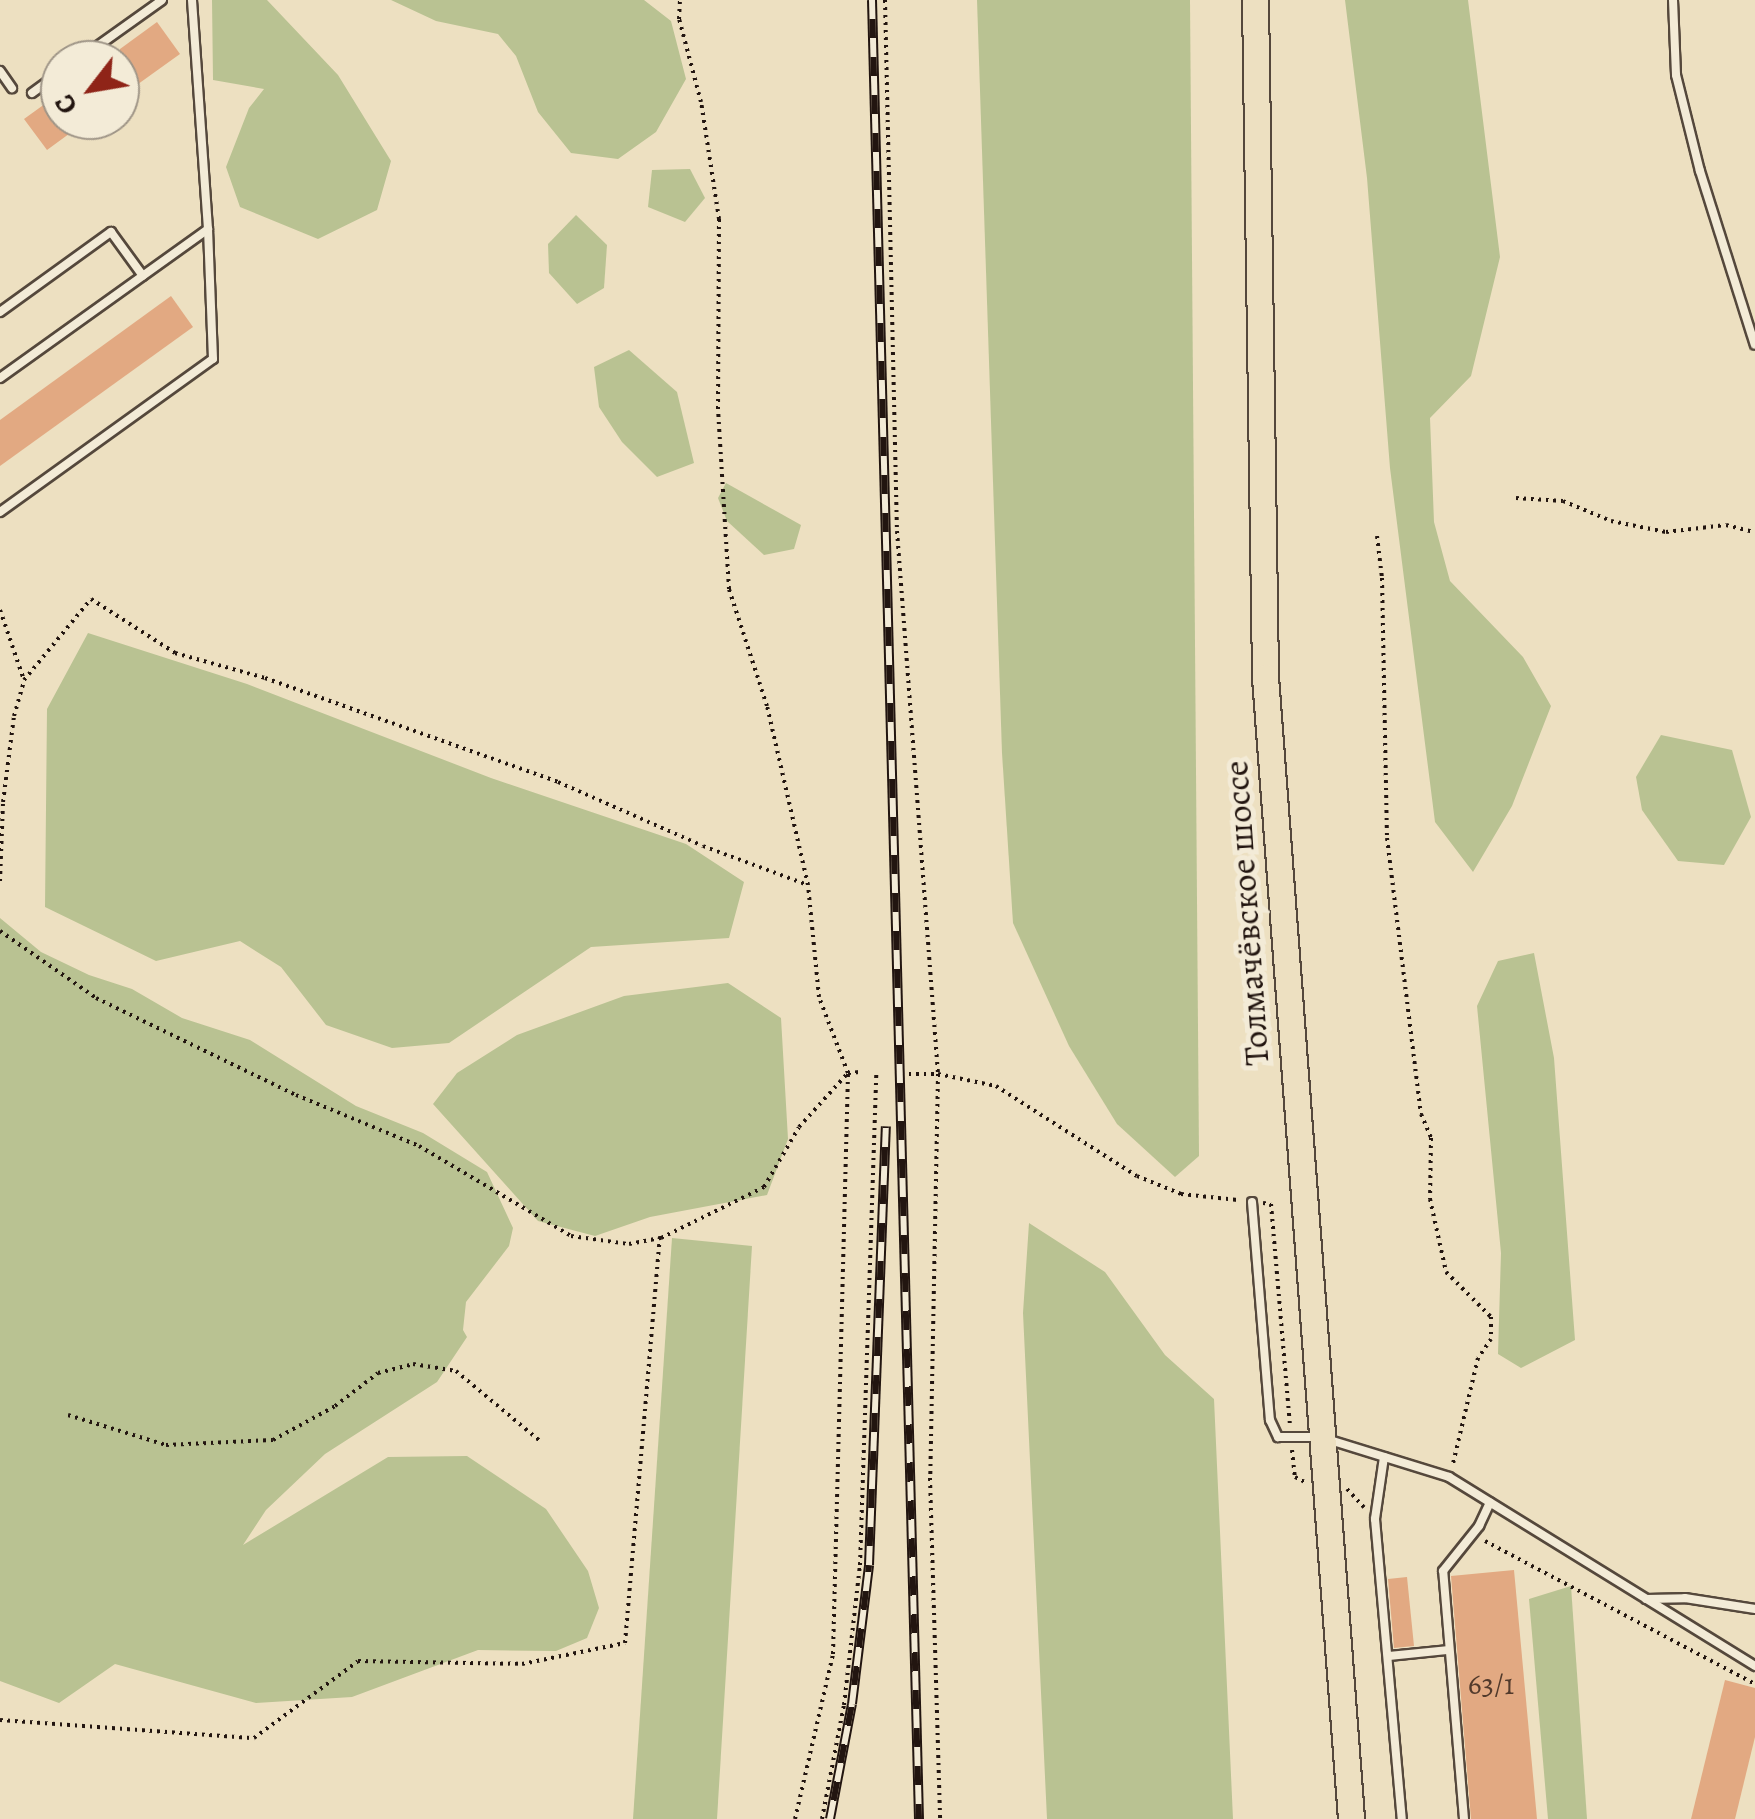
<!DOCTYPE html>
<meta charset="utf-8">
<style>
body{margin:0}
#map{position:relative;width:1755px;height:1819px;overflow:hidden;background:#ede0c1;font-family:Alegreya,serif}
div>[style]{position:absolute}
.green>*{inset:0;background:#b9c292}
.building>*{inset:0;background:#e2a982}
.path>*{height:4px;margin-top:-2px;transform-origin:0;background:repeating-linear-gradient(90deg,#221510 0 2.5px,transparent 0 7.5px)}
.roads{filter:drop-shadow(2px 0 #55483c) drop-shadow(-2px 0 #55483c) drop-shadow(0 2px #55483c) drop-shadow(0 -2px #55483c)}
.service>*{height:8px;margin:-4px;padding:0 4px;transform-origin:4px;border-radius:4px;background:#f3ebd7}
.primary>*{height:25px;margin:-12.5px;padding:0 12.5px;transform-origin:12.5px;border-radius:12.5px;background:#ede0c1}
.rail>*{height:10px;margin-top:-5px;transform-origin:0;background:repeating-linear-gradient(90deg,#f3ebd7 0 19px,#221510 0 38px);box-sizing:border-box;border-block:2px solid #221510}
span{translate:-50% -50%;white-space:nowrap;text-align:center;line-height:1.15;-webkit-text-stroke:10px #f3ebd7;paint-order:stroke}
.number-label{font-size:30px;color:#523a2c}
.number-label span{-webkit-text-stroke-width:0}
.street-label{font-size:35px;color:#221510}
.north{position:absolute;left:40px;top:40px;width:100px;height:100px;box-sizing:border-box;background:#f3ebd7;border:2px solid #9f9587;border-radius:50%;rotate:239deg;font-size:28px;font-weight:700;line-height:40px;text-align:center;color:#221510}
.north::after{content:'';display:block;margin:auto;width:35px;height:45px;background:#8f2418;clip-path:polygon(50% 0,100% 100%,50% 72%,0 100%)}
</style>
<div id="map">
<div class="green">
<div style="clip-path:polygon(212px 0,267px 0,338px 75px,391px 161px,377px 210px,318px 239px,240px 207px,226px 167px,249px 108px,264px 89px,213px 80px)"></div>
<div style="clip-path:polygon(391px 0,644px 0,671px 21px,686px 79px,656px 132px,618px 159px,571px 153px,538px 112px,516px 56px,498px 34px,436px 21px)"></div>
<div style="clip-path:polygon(977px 0,1190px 0,1199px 1156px,1175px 1177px,1117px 1124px,1069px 1046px,1013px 923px,1002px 753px)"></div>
<div style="clip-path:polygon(1345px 0,1468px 0,1500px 257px,1471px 376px,1430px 418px,1434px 522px,1450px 581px,1523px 657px,1551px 706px,1512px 806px,1473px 872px,1435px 822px,1390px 468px,1367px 178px)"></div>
<div style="clip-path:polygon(690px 169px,705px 198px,685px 222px,648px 207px,652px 170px)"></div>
<div style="clip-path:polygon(576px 215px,607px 245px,604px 288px,577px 304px,549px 273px,548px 244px)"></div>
<div style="clip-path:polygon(629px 350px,677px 392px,694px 463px,657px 477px,622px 442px,599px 407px,594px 367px)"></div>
<div style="clip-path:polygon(726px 483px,801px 525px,794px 549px,764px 555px,727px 521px,718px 498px)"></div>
<div style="clip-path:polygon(88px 633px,247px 684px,491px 778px,686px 844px,744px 882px,729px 938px,591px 947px,449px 1043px,392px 1048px,326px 1025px,281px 967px,240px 941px,156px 961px,45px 907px,47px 709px)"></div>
<div style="clip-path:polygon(1661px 735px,1732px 750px,1751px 817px,1724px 865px,1678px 861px,1642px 810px,1636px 777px)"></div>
<div style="clip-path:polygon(0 918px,41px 952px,89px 975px,132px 989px,182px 1018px,250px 1040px,356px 1106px,423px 1133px,487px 1172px,513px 1228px,509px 1246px,466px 1302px,463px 1330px,467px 1337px,437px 1382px,325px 1454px,266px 1510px,243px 1545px,388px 1457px,467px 1456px,546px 1509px,588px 1571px,599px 1608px,587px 1638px,556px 1651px,478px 1650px,352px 1697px,256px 1703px,115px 1664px,59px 1703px,0 1681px)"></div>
<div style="clip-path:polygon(1534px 953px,1554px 1058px,1575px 1340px,1521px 1368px,1498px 1354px,1501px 1253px,1477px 1006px,1498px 961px)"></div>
<div style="clip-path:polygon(728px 983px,781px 1018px,788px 1139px,767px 1195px,650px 1217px,595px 1236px,538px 1221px,433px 1104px,457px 1073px,517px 1035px,624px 996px)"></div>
<div style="clip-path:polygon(1029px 1223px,1105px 1272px,1165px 1355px,1214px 1399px,1233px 1819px,1047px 1819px,1023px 1313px)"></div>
<div style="clip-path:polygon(672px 1238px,752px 1246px,717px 1819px,633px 1819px)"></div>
<div style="clip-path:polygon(1571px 1586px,1587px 1819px,1548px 1819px,1529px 1599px)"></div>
</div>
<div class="building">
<div style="clip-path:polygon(157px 22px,180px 54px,120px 97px,120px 49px)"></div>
<div style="clip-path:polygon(60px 93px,60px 120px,88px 120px,47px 150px,24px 119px)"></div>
<div style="clip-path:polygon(171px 296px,193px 327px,0 466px,0 420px)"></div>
<div style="clip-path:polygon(1514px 1570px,1537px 1819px,1471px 1819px,1451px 1576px)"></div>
<div style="clip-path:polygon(1407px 1577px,1414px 1646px,1394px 1648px,1388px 1579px)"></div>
<div style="clip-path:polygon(1725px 1680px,1755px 1688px,1755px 1737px,1735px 1819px,1691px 1819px)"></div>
</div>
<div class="path">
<div style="left:885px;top:0;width:531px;rotate:88.71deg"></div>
<div style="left:897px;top:531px;width:545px;rotate:85.68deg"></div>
<div style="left:938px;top:1074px;width:404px;rotate:91.1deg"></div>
<div style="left:930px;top:1478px;width:341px;rotate:88.3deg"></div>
<div style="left:1516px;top:498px;width:47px;rotate:3.7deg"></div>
<div style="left:1563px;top:501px;width:52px;rotate:22.6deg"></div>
<div style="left:1611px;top:521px;width:56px;rotate:11.3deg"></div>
<div style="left:1666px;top:532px;width:60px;rotate:-6.7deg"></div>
<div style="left:1726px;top:525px;width:30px;rotate:14deg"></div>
<div style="left:1377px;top:536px;width:42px;rotate:83.2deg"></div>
<div style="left:1382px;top:578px;width:260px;rotate:88.9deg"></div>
<div style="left:1387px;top:838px;width:278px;rotate:83deg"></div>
<div style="left:1421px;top:1114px;width:26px;rotate:67deg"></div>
<div style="left:1431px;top:1138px;width:61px;rotate:90.9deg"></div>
<div style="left:1430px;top:1199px;width:75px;rotate:77.6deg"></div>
<div style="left:1446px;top:1272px;width:64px;rotate:45deg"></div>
<div style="left:1491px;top:1317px;width:22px;rotate:90deg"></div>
<div style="left:1491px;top:1339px;width:23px;rotate:124deg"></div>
<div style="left:1478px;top:1358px;width:109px;rotate:103.3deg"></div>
<div style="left:0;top:610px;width:74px;rotate:71.1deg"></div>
<div style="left:0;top:881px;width:79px;rotate:-87.8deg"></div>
<div style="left:3px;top:802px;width:87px;rotate:-82.7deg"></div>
<div style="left:14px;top:716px;width:37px;rotate:-74deg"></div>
<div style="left:24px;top:680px;width:105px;rotate:-50.4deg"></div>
<div style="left:91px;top:599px;width:100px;rotate:32.7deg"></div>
<div style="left:175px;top:653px;width:93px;rotate:15.5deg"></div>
<div style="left:265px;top:678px;width:311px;rotate:19.5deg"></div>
<div style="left:558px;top:782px;width:158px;rotate:23.8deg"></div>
<div style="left:703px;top:846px;width:112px;rotate:20.4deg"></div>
<div style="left:0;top:931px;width:117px;rotate:34.9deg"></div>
<div style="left:96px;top:998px;width:222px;rotate:25.9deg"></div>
<div style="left:296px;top:1095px;width:133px;rotate:22.5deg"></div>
<div style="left:419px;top:1146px;width:177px;rotate:30.6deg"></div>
<div style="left:571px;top:1236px;width:59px;rotate:7.9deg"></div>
<div style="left:629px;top:1244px;width:33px;rotate:-11deg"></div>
<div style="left:661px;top:1238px;width:115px;rotate:-26.3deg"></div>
<div style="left:764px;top:1187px;width:69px;rotate:-59.7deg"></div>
<div style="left:799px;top:1127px;width:73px;rotate:-47.8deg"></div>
<div style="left:848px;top:1073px;width:81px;rotate:-110.9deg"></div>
<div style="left:819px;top:997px;width:113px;rotate:-95.6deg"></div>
<div style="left:808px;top:885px;width:184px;rotate:-102.9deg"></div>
<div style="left:767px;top:706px;width:123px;rotate:-108deg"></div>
<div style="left:729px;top:589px;width:180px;rotate:-93.5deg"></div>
<div style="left:718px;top:409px;width:190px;rotate:-89.7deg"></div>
<div style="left:719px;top:219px;width:118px;rotate:-98.7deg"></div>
<div style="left:701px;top:102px;width:86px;rotate:-104.8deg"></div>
<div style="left:679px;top:19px;width:19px;rotate:-87deg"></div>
<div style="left:909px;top:1074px;width:29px"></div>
<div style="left:938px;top:1074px;width:59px;rotate:11.7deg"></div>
<div style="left:996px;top:1086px;width:167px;rotate:32.6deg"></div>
<div style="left:1137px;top:1176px;width:48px;rotate:22.2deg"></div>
<div style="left:1181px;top:1194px;width:57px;rotate:6deg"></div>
<div style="left:1263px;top:1203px;width:8px;rotate:7deg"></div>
<div style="left:1271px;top:1204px;width:222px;rotate:85.1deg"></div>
<div style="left:68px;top:1415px;width:102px;rotate:17deg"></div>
<div style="left:166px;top:1445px;width:107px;rotate:-2.7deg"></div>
<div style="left:273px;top:1440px;width:71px;rotate:-28.7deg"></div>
<div style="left:335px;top:1406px;width:54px;rotate:-37.5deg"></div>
<div style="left:378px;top:1373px;width:36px;rotate:-14deg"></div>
<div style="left:413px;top:1364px;width:44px;rotate:9.2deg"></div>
<div style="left:456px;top:1371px;width:109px;rotate:39.8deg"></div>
<div style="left:1292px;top:1450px;width:27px;rotate:84deg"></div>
<div style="left:1295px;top:1477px;width:11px;rotate:27deg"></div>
<div style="left:1347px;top:1489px;width:25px;rotate:47deg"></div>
<div style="left:1485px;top:1541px;width:306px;rotate:27.9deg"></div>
<div style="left:0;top:1720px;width:255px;rotate:4.1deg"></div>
<div style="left:254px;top:1738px;width:129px;rotate:-36.5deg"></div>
<div style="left:358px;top:1661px;width:164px;rotate:1deg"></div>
<div style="left:522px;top:1664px;width:105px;rotate:-11.5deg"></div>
<div style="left:625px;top:1643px;width:407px;rotate:-85.1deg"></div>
<div style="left:795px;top:1819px;width:169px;rotate:-77deg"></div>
<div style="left:833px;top:1654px;width:581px;rotate:-88.52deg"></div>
<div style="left:848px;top:1073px;width:12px;rotate:-5deg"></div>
<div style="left:822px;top:1819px;width:116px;rotate:-79.1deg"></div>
<div style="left:844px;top:1705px;width:141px;rotate:-83.5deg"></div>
<div style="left:860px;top:1565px;width:493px;rotate:-88.1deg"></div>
</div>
<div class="roads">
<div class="service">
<div style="left:1673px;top:0;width:75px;rotate:87.7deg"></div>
<div style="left:1676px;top:75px;width:99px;rotate:76deg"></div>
<div style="left:1700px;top:171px;width:182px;rotate:72.5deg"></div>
<div style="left:78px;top:60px;width:103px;rotate:-35.5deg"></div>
<div style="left:0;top:71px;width:21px;rotate:55deg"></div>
<div style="left:32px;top:93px;width:34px;rotate:-36deg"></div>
<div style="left:0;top:312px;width:137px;rotate:-35.8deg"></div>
<div style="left:111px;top:232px;width:54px;rotate:54deg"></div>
<div style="left:0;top:378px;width:256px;rotate:-35.6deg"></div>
<div style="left:208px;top:229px;width:230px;rotate:-94deg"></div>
<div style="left:0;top:512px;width:262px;rotate:-35.7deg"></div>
<div style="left:213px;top:359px;width:130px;rotate:-92.2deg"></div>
<div style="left:1252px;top:1202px;width:219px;rotate:85.3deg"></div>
<div style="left:1270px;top:1420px;width:19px;rotate:65deg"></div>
<div style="left:1278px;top:1437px;width:42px"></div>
<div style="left:1320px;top:1437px;width:135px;rotate:17.2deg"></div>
<div style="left:1449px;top:1477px;width:360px;rotate:31.7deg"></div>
<div style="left:1384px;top:1457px;width:63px;rotate:98.3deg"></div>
<div style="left:1375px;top:1519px;width:301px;rotate:84.9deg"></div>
<div style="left:1646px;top:1599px;width:39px;rotate:-1deg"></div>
<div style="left:1685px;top:1598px;width:71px;rotate:8.9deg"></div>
<div style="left:1388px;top:1656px;width:60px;rotate:-5.7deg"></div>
<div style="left:1464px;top:1819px;width:249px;rotate:-94.8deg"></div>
<div style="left:1443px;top:1571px;width:58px;rotate:-51.3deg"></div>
<div style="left:1479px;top:1526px;width:26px;rotate:-65deg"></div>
</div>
<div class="primary">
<div style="left:1255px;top:0;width:677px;rotate:89.15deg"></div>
<div style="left:1265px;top:677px;width:1145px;rotate:85.69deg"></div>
</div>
</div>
<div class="rail">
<div style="left:872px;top:0;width:1820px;rotate:88.52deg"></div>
<div style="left:830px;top:1819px;width:117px;rotate:-79.2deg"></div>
<div style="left:852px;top:1704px;width:140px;rotate:-83deg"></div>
<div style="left:869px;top:1565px;width:439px;rotate:-87.8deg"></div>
</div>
<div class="number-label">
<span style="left:1491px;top:1684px">63/1</span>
</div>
<div class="street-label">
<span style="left:1246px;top:913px;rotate:-94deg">Толмачёвское шоссе</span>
</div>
<div class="north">С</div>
</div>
